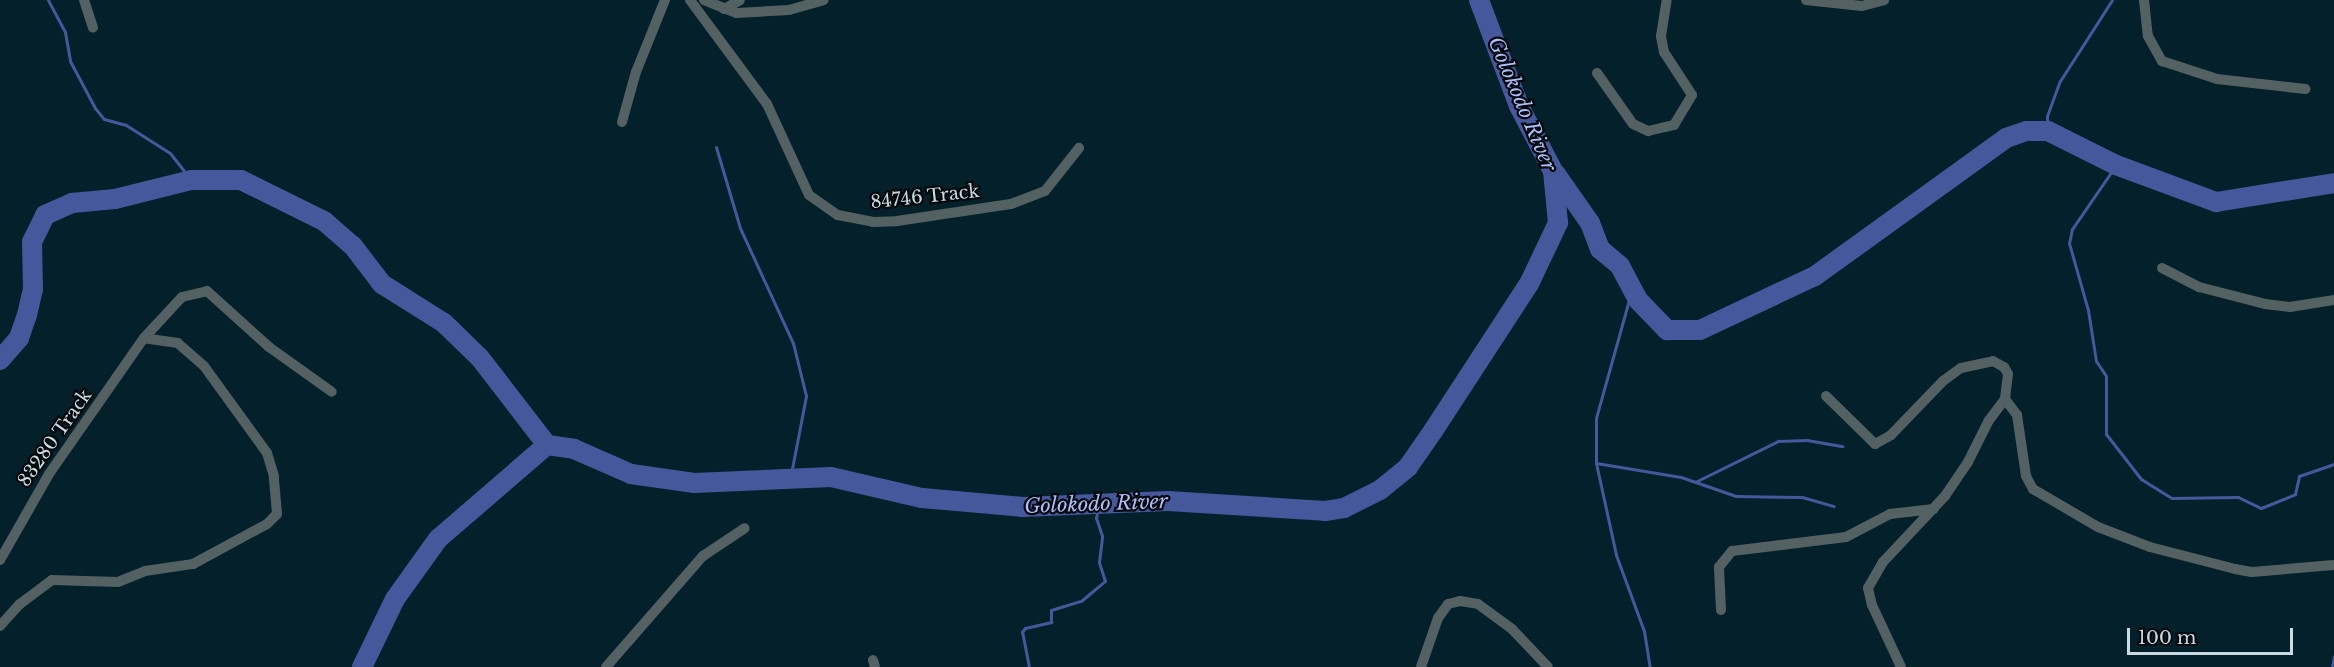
<!DOCTYPE html>
<style>
body{margin:0}
#map{position:relative;width:2334px;height:667px;overflow:hidden;background:#04202a;font-family:"Libre Baskerville",serif}
div>[style]{position:absolute}
.stream>*{height:3px;margin:-1.5px;padding:0 1.5px;transform-origin:1.5px;border-radius:1.5px;background:#46589c}
.river>*{height:20px;margin:-10px;padding:0 10px;transform-origin:10px;border-radius:10px;background:#46589c}
.street>*{height:10px;margin:-5px;padding:0 5px;transform-origin:5px;border-radius:5px;background:#536162}
span{translate:-50% -50%;white-space:nowrap;text-align:center;line-height:1.15;-webkit-text-stroke:4.5px #01080c;paint-order:stroke}
.street-label{font-size:18px;color:#cadae0}
.water-label{font-size:20px;color:#acbff9;font-style:italic}
.scale{position:absolute;left:2127px;top:628px;width:166px;height:27px;box-sizing:border-box;border:3px solid #cadae0;border-top:0;padding-left:8px;font-size:18px;line-height:21px;white-space:nowrap;color:#cadae0;-webkit-text-stroke:4px #01080c;paint-order:stroke}
</style>
<div id="map">
<div class="stream">
<div style="left:48px;top:0;width:36px;rotate:62deg"></div>
<div style="left:65px;top:32px;width:29px;rotate:80deg"></div>
<div style="left:70px;top:61px;width:53px;rotate:62deg"></div>
<div style="left:95px;top:108px;width:14px;rotate:51deg"></div>
<div style="left:104px;top:119px;width:23px;rotate:15deg"></div>
<div style="left:126px;top:125px;width:52px;rotate:32.5deg"></div>
<div style="left:170px;top:153px;width:34px;rotate:52deg"></div>
<div style="left:2048px;top:131px;width:15px;rotate:-94deg"></div>
<div style="left:2047px;top:116px;width:37px;rotate:-70deg"></div>
<div style="left:2060px;top:81px;width:96px;rotate:-57.3deg"></div>
<div style="left:716px;top:147px;width:84px;rotate:73.5deg"></div>
<div style="left:740px;top:228px;width:127px;rotate:65.3deg"></div>
<div style="left:793px;top:343px;width:55px;rotate:76.2deg"></div>
<div style="left:806px;top:396px;width:85px;rotate:100.9deg"></div>
<div style="left:2116px;top:165px;width:78px;rotate:124.5deg"></div>
<div style="left:2072px;top:229px;width:14px;rotate:102deg"></div>
<div style="left:2069px;top:243px;width:70px;rotate:74.2deg"></div>
<div style="left:2088px;top:310px;width:52px;rotate:81.1deg"></div>
<div style="left:2096px;top:361px;width:18px;rotate:56deg"></div>
<div style="left:2106px;top:376px;width:58px;rotate:90deg"></div>
<div style="left:2106px;top:434px;width:57px;rotate:52.1deg"></div>
<div style="left:2141px;top:479px;width:36px;rotate:32deg"></div>
<div style="left:2172px;top:498px;width:66px;rotate:-0.9deg"></div>
<div style="left:2238px;top:497px;width:25px;rotate:26deg"></div>
<div style="left:2261px;top:508px;width:37px;rotate:-22deg"></div>
<div style="left:2295px;top:494px;width:18px;rotate:-77deg"></div>
<div style="left:2299px;top:476px;width:37px;rotate:-19deg"></div>
<div style="left:1632px;top:289px;width:134px;rotate:105.6deg"></div>
<div style="left:1596px;top:418px;width:45px;rotate:90deg"></div>
<div style="left:1596px;top:463px;width:94px;rotate:77.7deg"></div>
<div style="left:1616px;top:555px;width:81px;rotate:69.8deg"></div>
<div style="left:1644px;top:631px;width:36px;rotate:81deg"></div>
<div style="left:1596px;top:463px;width:86px;rotate:9.4deg"></div>
<div style="left:1681px;top:477px;width:58px;rotate:19.1deg"></div>
<div style="left:1736px;top:496px;width:66px;rotate:0.9deg"></div>
<div style="left:1802px;top:497px;width:33px;rotate:16deg"></div>
<div style="left:1695px;top:482px;width:93px;rotate:-26.3deg"></div>
<div style="left:1778px;top:441px;width:29px;rotate:-2deg"></div>
<div style="left:1807px;top:440px;width:36px;rotate:10deg"></div>
<div style="left:1029px;top:667px;width:36px;rotate:-101deg"></div>
<div style="left:1022px;top:632px;width:5px;rotate:-53deg"></div>
<div style="left:1025px;top:628px;width:27px;rotate:-13deg"></div>
<div style="left:1051px;top:622px;width:12px;rotate:-90deg"></div>
<div style="left:1051px;top:610px;width:31px;rotate:-17deg"></div>
<div style="left:1081px;top:601px;width:31px;rotate:-40deg"></div>
<div style="left:1105px;top:581px;width:20px;rotate:-108deg"></div>
<div style="left:1099px;top:562px;width:26px;rotate:-83deg"></div>
<div style="left:1102px;top:536px;width:19px;rotate:-108deg"></div>
<div style="left:1096px;top:518px;width:15px;rotate:-79deg"></div>
<div style="left:2332px;top:667px;width:11px;rotate:-80deg"></div>
</div>
<div class="river">
<div style="left:1555px;top:173px;width:61px;rotate:55deg"></div>
<div style="left:1590px;top:223px;width:28px;rotate:69deg"></div>
<div style="left:1600px;top:249px;width:26px;rotate:40deg"></div>
<div style="left:1620px;top:266px;width:38px;rotate:62deg"></div>
<div style="left:1638px;top:300px;width:42px;rotate:46deg"></div>
<div style="left:1667px;top:330px;width:33px"></div>
<div style="left:1700px;top:330px;width:127px;rotate:-25.2deg"></div>
<div style="left:1815px;top:276px;width:236px;rotate:-35.8deg"></div>
<div style="left:2006px;top:138px;width:21px;rotate:-19deg"></div>
<div style="left:2026px;top:131px;width:22px"></div>
<div style="left:2048px;top:131px;width:76px;rotate:26.6deg"></div>
<div style="left:2116px;top:165px;width:107px;rotate:20.3deg"></div>
<div style="left:2216px;top:202px;width:120px;rotate:-9.1deg"></div>
<div style="left:0;top:360px;width:29px;rotate:-49deg"></div>
<div style="left:19px;top:338px;width:24px;rotate:-71deg"></div>
<div style="left:27px;top:315px;width:27px;rotate:-77deg"></div>
<div style="left:33px;top:289px;width:47px;rotate:-91.2deg"></div>
<div style="left:32px;top:242px;width:30px;rotate:-64deg"></div>
<div style="left:45px;top:215px;width:30px;rotate:-24deg"></div>
<div style="left:72px;top:203px;width:43px;rotate:-5.3deg"></div>
<div style="left:115px;top:199px;width:78px;rotate:-14deg"></div>
<div style="left:191px;top:180px;width:50px"></div>
<div style="left:241px;top:180px;width:93px;rotate:26.3deg"></div>
<div style="left:324px;top:221px;width:38px;rotate:41deg"></div>
<div style="left:353px;top:246px;width:48px;rotate:52.7deg"></div>
<div style="left:382px;top:284px;width:73px;rotate:32.2deg"></div>
<div style="left:444px;top:323px;width:50px;rotate:44.2deg"></div>
<div style="left:480px;top:358px;width:110px;rotate:52.4deg"></div>
<div style="left:362px;top:667px;width:76px;rotate:-64.1deg"></div>
<div style="left:395px;top:599px;width:74px;rotate:-54.4deg"></div>
<div style="left:438px;top:539px;width:144px;rotate:-40.8deg"></div>
<div style="left:547px;top:445px;width:27px;rotate:8deg"></div>
<div style="left:574px;top:449px;width:62px;rotate:23.7deg"></div>
<div style="left:631px;top:474px;width:64px;rotate:8.1deg"></div>
<div style="left:694px;top:483px;width:137px;rotate:-2.5deg"></div>
<div style="left:831px;top:477px;width:93px;rotate:13deg"></div>
<div style="left:922px;top:498px;width:101px;rotate:5.1deg"></div>
<div style="left:1023px;top:507px;width:145px;rotate:-2.4deg"></div>
<div style="left:1168px;top:501px;width:157px;rotate:3.6deg"></div>
<div style="left:1325px;top:511px;width:19px;rotate:-9deg"></div>
<div style="left:1344px;top:508px;width:40px;rotate:-26.6deg"></div>
<div style="left:1380px;top:490px;width:36px;rotate:-39deg"></div>
<div style="left:1408px;top:467px;width:44px;rotate:-55.2deg"></div>
<div style="left:1433px;top:431px;width:176px;rotate:-56.9deg"></div>
<div style="left:1529px;top:284px;width:68px;rotate:-64.6deg"></div>
<div style="left:1558px;top:223px;width:52px;rotate:-95.5deg"></div>
<div style="left:1553px;top:171px;width:73px;rotate:-117.6deg"></div>
<div style="left:1519px;top:106px;width:113px;rotate:-110.7deg"></div>
</div>
<div class="street">
<div style="left:84px;top:0;width:29px;rotate:72deg"></div>
<div style="left:690px;top:0;width:129px;rotate:53.5deg"></div>
<div style="left:767px;top:104px;width:100px;rotate:65.2deg"></div>
<div style="left:809px;top:195px;width:35px;rotate:35deg"></div>
<div style="left:838px;top:215px;width:36px;rotate:11deg"></div>
<div style="left:873px;top:222px;width:24px;rotate:-2deg"></div>
<div style="left:897px;top:221px;width:115px;rotate:-8.5deg"></div>
<div style="left:1011px;top:204px;width:36px;rotate:-21deg"></div>
<div style="left:1045px;top:191px;width:55px;rotate:-51.7deg"></div>
<div style="left:704px;top:0;width:35px;rotate:22deg"></div>
<div style="left:737px;top:13px;width:52px;rotate:-3.3deg"></div>
<div style="left:789px;top:10px;width:36px;rotate:-16deg"></div>
<div style="left:1806px;top:0;width:56px;rotate:6.1deg"></div>
<div style="left:1862px;top:6px;width:23px;rotate:-15deg"></div>
<div style="left:2144px;top:0;width:36px;rotate:84deg"></div>
<div style="left:2148px;top:36px;width:29px;rotate:61deg"></div>
<div style="left:2162px;top:61px;width:58px;rotate:18.1deg"></div>
<div style="left:2217px;top:79px;width:89px;rotate:6.5deg"></div>
<div style="left:724px;top:9px;width:18px;rotate:-29deg"></div>
<div style="left:1597px;top:73px;width:62px;rotate:54.8deg"></div>
<div style="left:1633px;top:124px;width:17px;rotate:25deg"></div>
<div style="left:1648px;top:131px;width:27px;rotate:-13deg"></div>
<div style="left:1674px;top:125px;width:35px;rotate:-59deg"></div>
<div style="left:1692px;top:95px;width:51px;rotate:-123.1deg"></div>
<div style="left:1664px;top:52px;width:16px;rotate:-101deg"></div>
<div style="left:1661px;top:36px;width:36px;rotate:-81deg"></div>
<div style="left:622px;top:122px;width:52px;rotate:-74.4deg"></div>
<div style="left:636px;top:72px;width:78px;rotate:-68.1deg"></div>
<div style="left:2162px;top:268px;width:42px;rotate:27.2deg"></div>
<div style="left:2199px;top:287px;width:68px;rotate:14.4deg"></div>
<div style="left:2265px;top:304px;width:25px;rotate:7deg"></div>
<div style="left:2290px;top:307px;width:45px;rotate:-9deg"></div>
<div style="left:1826px;top:396px;width:69px;rotate:44.4deg"></div>
<div style="left:1875px;top:444px;width:18px;rotate:-29deg"></div>
<div style="left:1891px;top:435px;width:75px;rotate:-46.1deg"></div>
<div style="left:1943px;top:381px;width:22px;rotate:-36deg"></div>
<div style="left:1961px;top:368px;width:33px;rotate:-12deg"></div>
<div style="left:1993px;top:361px;width:13px;rotate:29deg"></div>
<div style="left:2004px;top:367px;width:8px;rotate:60deg"></div>
<div style="left:2008px;top:374px;width:25px;rotate:97deg"></div>
<div style="left:2005px;top:399px;width:26px;rotate:127deg"></div>
<div style="left:1989px;top:420px;width:47px;rotate:116.6deg"></div>
<div style="left:1968px;top:462px;width:41px;rotate:124.1deg"></div>
<div style="left:1945px;top:496px;width:91px;rotate:133.2deg"></div>
<div style="left:1883px;top:562px;width:30px;rotate:120deg"></div>
<div style="left:1868px;top:588px;width:17px;rotate:77deg"></div>
<div style="left:1872px;top:605px;width:68px;rotate:64.9deg"></div>
<div style="left:2005px;top:399px;width:20px;rotate:53deg"></div>
<div style="left:2017px;top:415px;width:62px;rotate:81.6deg"></div>
<div style="left:2026px;top:476px;width:15px;rotate:62deg"></div>
<div style="left:2033px;top:489px;width:75px;rotate:30.3deg"></div>
<div style="left:2098px;top:527px;width:56px;rotate:21deg"></div>
<div style="left:2150px;top:547px;width:88px;rotate:14.5deg"></div>
<div style="left:2235px;top:569px;width:17px;rotate:10deg"></div>
<div style="left:2252px;top:572px;width:82px;rotate:-4.9deg"></div>
<div style="left:0;top:560px;width:99px;rotate:-60.3deg"></div>
<div style="left:49px;top:474px;width:166px;rotate:-55.1deg"></div>
<div style="left:144px;top:338px;width:56px;rotate:-47.2deg"></div>
<div style="left:182px;top:297px;width:26px;rotate:-13deg"></div>
<div style="left:207px;top:291px;width:84px;rotate:42.1deg"></div>
<div style="left:269px;top:347px;width:77px;rotate:35.5deg"></div>
<div style="left:1721px;top:610px;width:43px;rotate:-92.7deg"></div>
<div style="left:1719px;top:567px;width:21px;rotate:-51deg"></div>
<div style="left:1732px;top:551px;width:115px;rotate:-7deg"></div>
<div style="left:1846px;top:537px;width:50px;rotate:-27.6deg"></div>
<div style="left:1890px;top:514px;width:44px;rotate:-6.5deg"></div>
<div style="left:0;top:626px;width:30px;rotate:-48deg"></div>
<div style="left:20px;top:604px;width:40px;rotate:-37deg"></div>
<div style="left:52px;top:580px;width:66px;rotate:1.7deg"></div>
<div style="left:118px;top:582px;width:29px;rotate:-22deg"></div>
<div style="left:145px;top:571px;width:49px;rotate:-8.3deg"></div>
<div style="left:193px;top:564px;width:84px;rotate:-28.4deg"></div>
<div style="left:267px;top:524px;width:14px;rotate:-45deg"></div>
<div style="left:277px;top:514px;width:38px;rotate:-95deg"></div>
<div style="left:274px;top:476px;width:24px;rotate:-107deg"></div>
<div style="left:267px;top:453px;width:107px;rotate:-125.9deg"></div>
<div style="left:204px;top:366px;width:35px;rotate:-139deg"></div>
<div style="left:178px;top:343px;width:34px;rotate:-172deg"></div>
<div style="left:873px;top:660px;width:7px;rotate:74deg"></div>
<div style="left:606px;top:667px;width:147px;rotate:-48.9deg"></div>
<div style="left:703px;top:556px;width:50px;rotate:-33.7deg"></div>
<div style="left:1421px;top:667px;width:52px;rotate:-70.9deg"></div>
<div style="left:1438px;top:618px;width:17px;rotate:-54deg"></div>
<div style="left:1448px;top:604px;width:12px;rotate:-14deg"></div>
<div style="left:1460px;top:601px;width:18px;rotate:9deg"></div>
<div style="left:1478px;top:604px;width:42px;rotate:36.3deg"></div>
<div style="left:1512px;top:629px;width:52px;rotate:46.5deg"></div>
</div>
<div class="street-label">
<span style="left:925px;top:197px;rotate:-6deg">84746 Track</span>
<span style="left:55px;top:438px;rotate:-55deg">83280 Track</span>
</div>
<div class="water-label">
<span style="left:1522px;top:104px;rotate:67deg">Golokodo River</span>
<span style="left:1096px;top:504px;rotate:-2deg">Golokodo River</span>
</div>
<div class="scale">100 m</div>
</div>
